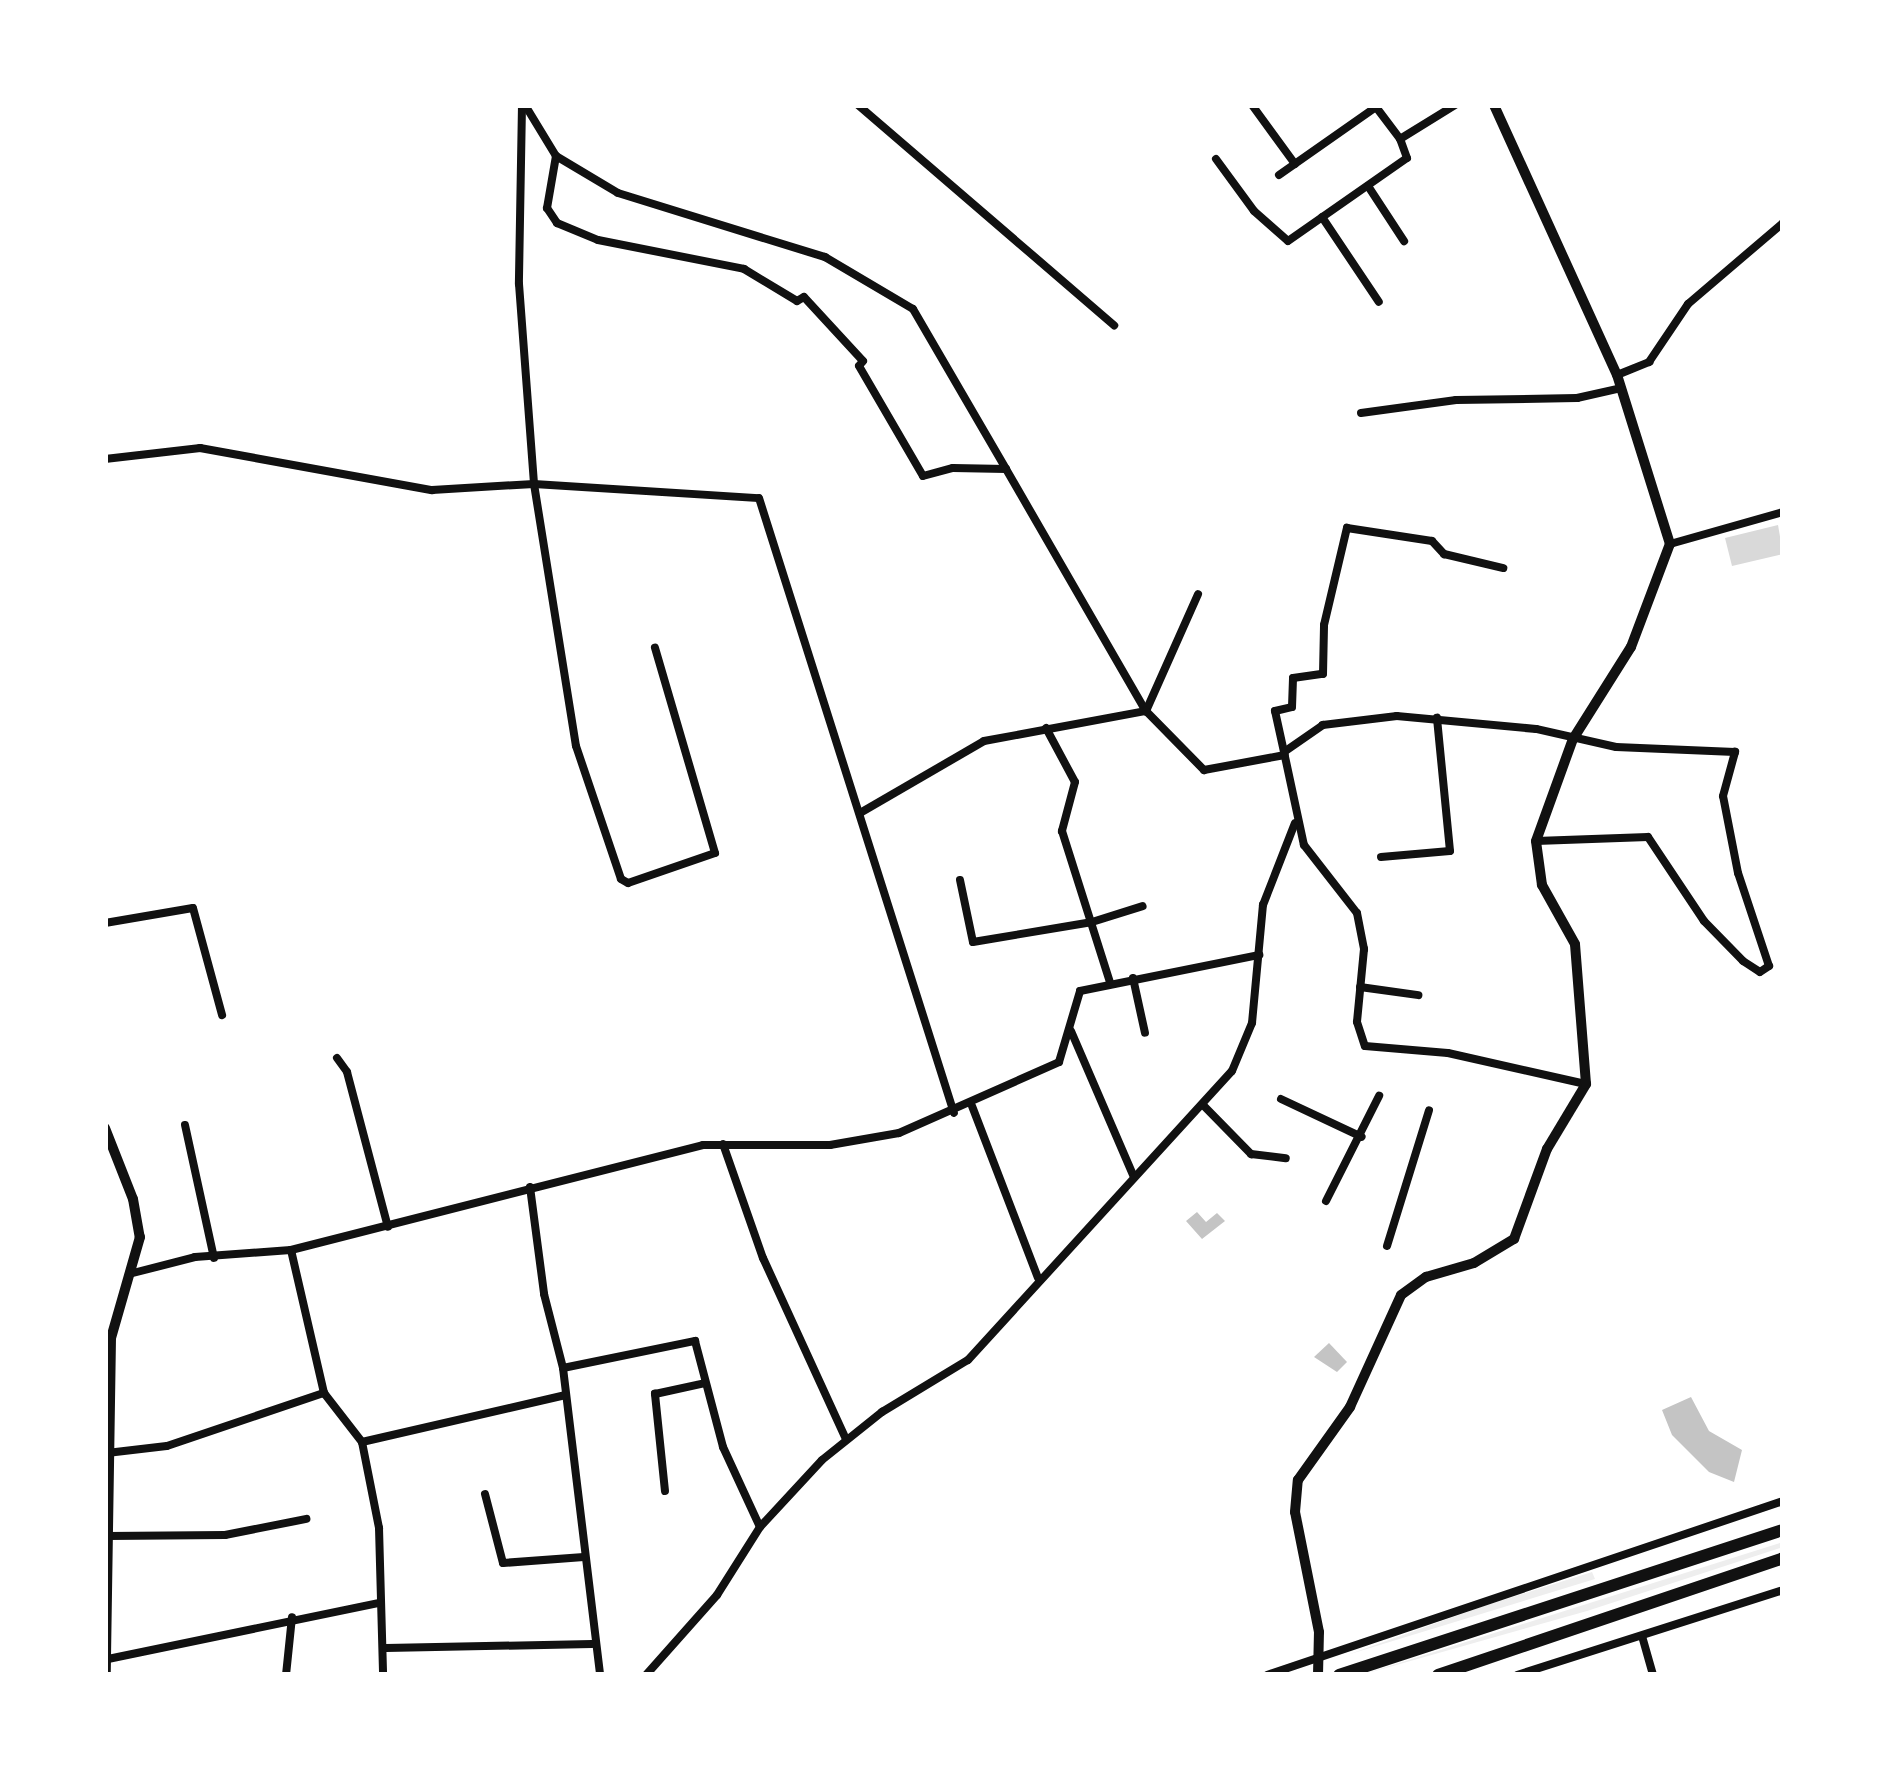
<!DOCTYPE html>
<style>
body{margin:0}
#map{position:relative;width:1888px;height:1780px;overflow:hidden;background:#fff;font-family:"Roboto Condensed",sans-serif}
div>[style]{position:absolute}
.green>*{inset:0;background:#eee}
.water>*{inset:0;background:#d9d9d9}
.building>*{inset:0;background:#c4c4c4}
.minor>*{height:8px;margin:-4px;padding:0 4px;transform-origin:4px;border-radius:4px;background:#111}
.secondary>*{height:10px;margin:-5px;padding:0 5px;transform-origin:5px;border-radius:5px;background:#111}
.trunk>*{height:12px;margin:-6px;padding:0 6px;transform-origin:6px;border-radius:6px;background:#111}
span{translate:-50% -50%;white-space:nowrap;text-align:center;line-height:1.15;-webkit-text-stroke:10px #fff;paint-order:stroke}
.frame{position:absolute;inset:0;border:108px solid #fff;pointer-events:none}
</style>
<div id="map">
<div class="green">
<div style="clip-path:polygon(1783px 1542px,1783px 1547px,1587px 1611px,1361px 1675px)"></div>
<div style="clip-path:polygon(1592px 1572px,1595px 1579px,1347px 1655px,1484px 1606px)"></div>
</div>
<div class="water">
<div style="clip-path:polygon(1778px 525px,1783px 554px,1732px 566px,1725px 538px)"></div>
</div>
<div class="building">
<div style="clip-path:polygon(1197px 1212px,1206px 1222px,1217px 1213px,1225px 1221px,1202px 1239px,1186px 1221px)"></div>
<div style="clip-path:polygon(1329px 1343px,1347px 1362px,1337px 1372px,1314px 1357px)"></div>
<div style="clip-path:polygon(1691px 1397px,1709px 1431px,1742px 1450px,1734px 1482px,1709px 1472px,1672px 1435px,1662px 1410px)"></div>
</div>
<div class="minor">
<div style="left:522px;top:105px;width:179px;rotate:91deg"></div>
<div style="left:519px;top:284px;width:201px;rotate:85.7deg"></div>
<div style="left:534px;top:484px;width:265px;rotate:80.9deg"></div>
<div style="left:576px;top:746px;width:140px;rotate:71.3deg"></div>
<div style="left:621px;top:879px;width:8px;rotate:30deg"></div>
<div style="left:628px;top:883px;width:92px;rotate:-19deg"></div>
<div style="left:715px;top:853px;width:214px;rotate:-106.3deg"></div>
<div style="left:525px;top:105px;width:60px;rotate:58.7deg"></div>
<div style="left:556px;top:156px;width:53px;rotate:99.8deg"></div>
<div style="left:547px;top:208px;width:18px;rotate:56deg"></div>
<div style="left:557px;top:223px;width:44px;rotate:22.5deg"></div>
<div style="left:598px;top:240px;width:149px;rotate:11.2deg"></div>
<div style="left:744px;top:269px;width:62px;rotate:31.1deg"></div>
<div style="left:797px;top:301px;width:8px;rotate:-30deg"></div>
<div style="left:804px;top:297px;width:87px;rotate:47.3deg"></div>
<div style="left:863px;top:361px;width:6px;rotate:129deg"></div>
<div style="left:859px;top:366px;width:127px;rotate:59.8deg"></div>
<div style="left:923px;top:476px;width:31px;rotate:-15deg"></div>
<div style="left:953px;top:468px;width:53px;rotate:1.1deg"></div>
<div style="left:1006px;top:469px;width:280px;rotate:60deg"></div>
<div style="left:1146px;top:711px;width:128px;rotate:-66deg"></div>
<div style="left:858px;top:105px;width:338px;rotate:40.7deg"></div>
<div style="left:1252px;top:105px;width:73px;rotate:53.9deg"></div>
<div style="left:556px;top:156px;width:72px;rotate:30.8deg"></div>
<div style="left:618px;top:193px;width:217px;rotate:17.2deg"></div>
<div style="left:825px;top:257px;width:102px;rotate:30.6deg"></div>
<div style="left:913px;top:309px;width:185px;rotate:59.8deg"></div>
<div style="left:1216px;top:159px;width:64px;rotate:53.8deg"></div>
<div style="left:1254px;top:211px;width:45px;rotate:41.4deg"></div>
<div style="left:1288px;top:241px;width:145px;rotate:-34.9deg"></div>
<div style="left:1407px;top:158px;width:20px;rotate:-110deg"></div>
<div style="left:1279px;top:175px;width:118px;rotate:-35deg"></div>
<div style="left:1376px;top:107px;width:40px;rotate:53deg"></div>
<div style="left:1400px;top:139px;width:65px;rotate:-31.7deg"></div>
<div style="left:1368px;top:186px;width:66px;rotate:56.8deg"></div>
<div style="left:1322px;top:217px;width:102px;rotate:56.2deg"></div>
<div style="left:1617px;top:375px;width:35px;rotate:-22deg"></div>
<div style="left:1649px;top:362px;width:70px;rotate:-56.1deg"></div>
<div style="left:1688px;top:304px;width:125px;rotate:-40.5deg"></div>
<div style="left:1361px;top:413px;width:96px;rotate:-7.8deg"></div>
<div style="left:1456px;top:400px;width:121px;rotate:-0.9deg"></div>
<div style="left:1577px;top:398px;width:45px;rotate:-12.8deg"></div>
<div style="left:105px;top:459px;width:96px;rotate:-6.6deg"></div>
<div style="left:200px;top:448px;width:236px;rotate:10.3deg"></div>
<div style="left:432px;top:490px;width:102px;rotate:-3.4deg"></div>
<div style="left:534px;top:484px;width:225px;rotate:3.6deg"></div>
<div style="left:759px;top:498px;width:645px;rotate:72.41deg"></div>
<div style="left:1670px;top:544px;width:117px;rotate:-15.8deg"></div>
<div style="left:1046px;top:728px;width:61px;rotate:61.8deg"></div>
<div style="left:1075px;top:782px;width:51px;rotate:104.9deg"></div>
<div style="left:1062px;top:831px;width:158px;rotate:72.4deg"></div>
<div style="left:1284px;top:752px;width:42px;rotate:-102.4deg"></div>
<div style="left:1275px;top:711px;width:17px;rotate:-13deg"></div>
<div style="left:1292px;top:707px;width:29px;rotate:-88deg"></div>
<div style="left:1293px;top:678px;width:30px;rotate:-8deg"></div>
<div style="left:1323px;top:674px;width:49px;rotate:-88.8deg"></div>
<div style="left:1324px;top:625px;width:100px;rotate:-76.7deg"></div>
<div style="left:1347px;top:528px;width:86px;rotate:8.7deg"></div>
<div style="left:1432px;top:541px;width:18px;rotate:47deg"></div>
<div style="left:1444px;top:554px;width:61px;rotate:13.3deg"></div>
<div style="left:860px;top:813px;width:143px;rotate:-30.1deg"></div>
<div style="left:984px;top:741px;width:165px;rotate:-10.5deg"></div>
<div style="left:1146px;top:711px;width:83px;rotate:45.5deg"></div>
<div style="left:1204px;top:770px;width:82px;rotate:-10.5deg"></div>
<div style="left:1536px;top:841px;width:112px;rotate:-2deg"></div>
<div style="left:1648px;top:837px;width:101px;rotate:56.3deg"></div>
<div style="left:1704px;top:921px;width:56px;rotate:45.7deg"></div>
<div style="left:1743px;top:961px;width:20px;rotate:33deg"></div>
<div style="left:1760px;top:972px;width:11px;rotate:-34deg"></div>
<div style="left:1769px;top:966px;width:98px;rotate:-108.4deg"></div>
<div style="left:1738px;top:873px;width:78px;rotate:-101deg"></div>
<div style="left:1723px;top:796px;width:46px;rotate:-74.7deg"></div>
<div style="left:1735px;top:752px;width:119px;rotate:-177.6deg"></div>
<div style="left:1616px;top:747px;width:82px;rotate:-167.3deg"></div>
<div style="left:1536px;top:729px;width:140px;rotate:-174.7deg"></div>
<div style="left:1397px;top:716px;width:75px;rotate:173.1deg"></div>
<div style="left:1323px;top:725px;width:47px;rotate:145.3deg"></div>
<div style="left:1284px;top:752px;width:95px;rotate:77.9deg"></div>
<div style="left:1304px;top:845px;width:86px;rotate:52.1deg"></div>
<div style="left:1357px;top:913px;width:37px;rotate:79deg"></div>
<div style="left:1364px;top:949px;width:73px;rotate:95.5deg"></div>
<div style="left:1357px;top:1022px;width:25px;rotate:72deg"></div>
<div style="left:1365px;top:1046px;width:83px;rotate:4.8deg"></div>
<div style="left:1448px;top:1053px;width:141px;rotate:12.7deg"></div>
<div style="left:1381px;top:857px;width:69px;rotate:-5deg"></div>
<div style="left:1450px;top:851px;width:134px;rotate:-95.6deg"></div>
<div style="left:960px;top:880px;width:63px;rotate:78.2deg"></div>
<div style="left:973px;top:942px;width:121px;rotate:-9.5deg"></div>
<div style="left:1092px;top:922px;width:53px;rotate:-17.4deg"></div>
<div style="left:105px;top:923px;width:89px;rotate:-9.7deg"></div>
<div style="left:193px;top:908px;width:111px;rotate:74.8deg"></div>
<div style="left:1133px;top:978px;width:56px;rotate:77.7deg"></div>
<div style="left:1360px;top:987px;width:59px;rotate:7.9deg"></div>
<div style="left:1071px;top:1031px;width:157px;rotate:66.7deg"></div>
<div style="left:337px;top:1058px;width:17px;rotate:54deg"></div>
<div style="left:347px;top:1072px;width:160px;rotate:75.2deg"></div>
<div style="left:1281px;top:1099px;width:89px;rotate:25.1deg"></div>
<div style="left:1203px;top:1105px;width:69px;rotate:45.6deg"></div>
<div style="left:1251px;top:1154px;width:35px;rotate:7deg"></div>
<div style="left:972px;top:1106px;width:184px;rotate:69deg"></div>
<div style="left:185px;top:1125px;width:136px;rotate:77.7deg"></div>
<div style="left:723px;top:1144px;width:121px;rotate:70.7deg"></div>
<div style="left:763px;top:1258px;width:199px;rotate:65.4deg"></div>
<div style="left:530px;top:1187px;width:108px;rotate:82.5deg"></div>
<div style="left:544px;top:1294px;width:76px;rotate:75.6deg"></div>
<div style="left:563px;top:1368px;width:309px;rotate:83.1deg"></div>
<div style="left:1326px;top:1201px;width:118px;rotate:-63.2deg"></div>
<div style="left:1387px;top:1246px;width:142px;rotate:-72.8deg"></div>
<div style="left:291px;top:1250px;width:147px;rotate:77deg"></div>
<div style="left:324px;top:1393px;width:62px;rotate:52.2deg"></div>
<div style="left:362px;top:1442px;width:88px;rotate:78.8deg"></div>
<div style="left:379px;top:1528px;width:147px;rotate:88.4deg"></div>
<div style="left:129px;top:1274px;width:68px;rotate:-14.4deg"></div>
<div style="left:195px;top:1257px;width:96px;rotate:-4.2deg"></div>
<div style="left:291px;top:1250px;width:425px;rotate:-14.3deg"></div>
<div style="left:703px;top:1145px;width:127px"></div>
<div style="left:830px;top:1145px;width:70px;rotate:-9.9deg"></div>
<div style="left:899px;top:1133px;width:175px;rotate:-23.9deg"></div>
<div style="left:1059px;top:1062px;width:74px;rotate:-73.5deg"></div>
<div style="left:1080px;top:991px;width:183px;rotate:-11.4deg"></div>
<div style="left:563px;top:1368px;width:135px;rotate:-11.6deg"></div>
<div style="left:695px;top:1341px;width:110px;rotate:75.2deg"></div>
<div style="left:723px;top:1447px;width:88px;rotate:65.2deg"></div>
<div style="left:362px;top:1442px;width:209px;rotate:-13deg"></div>
<div style="left:107px;top:1453px;width:60px;rotate:-6.7deg"></div>
<div style="left:167px;top:1446px;width:166px;rotate:-18.7deg"></div>
<div style="left:665px;top:1491px;width:98px;rotate:-95.9deg"></div>
<div style="left:655px;top:1394px;width:51px;rotate:-12.4deg"></div>
<div style="left:485px;top:1494px;width:71px;rotate:75.4deg"></div>
<div style="left:503px;top:1563px;width:81px;rotate:-4.2deg"></div>
<div style="left:108px;top:1536px;width:117px;rotate:-0.5deg"></div>
<div style="left:225px;top:1535px;width:83px;rotate:-11.2deg"></div>
<div style="left:1642px;top:1636px;width:41px;rotate:74.2deg"></div>
<div style="left:386px;top:1648px;width:206px;rotate:-1.1deg"></div>
<div style="left:108px;top:1659px;width:277px;rotate:-11.7deg"></div>
<div style="left:286px;top:1675px;width:58px;rotate:-84.1deg"></div>
<div style="left:646px;top:1675px;width:107px;rotate:-48.4deg"></div>
<div style="left:717px;top:1595px;width:80px;rotate:-57.7deg"></div>
<div style="left:760px;top:1527px;width:91px;rotate:-47.2deg"></div>
<div style="left:822px;top:1460px;width:77px;rotate:-38.7deg"></div>
<div style="left:882px;top:1412px;width:100px;rotate:-31.2deg"></div>
<div style="left:968px;top:1360px;width:391px;rotate:-47.6deg"></div>
<div style="left:1232px;top:1071px;width:52px;rotate:-67.4deg"></div>
<div style="left:1252px;top:1023px;width:119px;rotate:-84.7deg"></div>
<div style="left:1263px;top:905px;width:88px;rotate:-68.7deg"></div>
<div style="left:1267px;top:1675px;width:545px;rotate:-18.63deg"></div>
<div style="left:1517px;top:1675px;width:279px;rotate:-17.7deg"></div>
</div>
<div class="secondary">
<div style="left:105px;top:1128px;width:76px;rotate:68.5deg"></div>
<div style="left:133px;top:1199px;width:39px;rotate:80deg"></div>
<div style="left:140px;top:1237px;width:105px;rotate:106deg"></div>
<div style="left:111px;top:1338px;width:337px;rotate:90.9deg"></div>
<div style="left:1318px;top:1675px;width:43px;rotate:-88.7deg"></div>
<div style="left:1319px;top:1632px;width:122px;rotate:-101.3deg"></div>
<div style="left:1295px;top:1512px;width:32px;rotate:-85deg"></div>
<div style="left:1298px;top:1480px;width:90px;rotate:-54.5deg"></div>
<div style="left:1350px;top:1407px;width:123px;rotate:-65.5deg"></div>
<div style="left:1401px;top:1295px;width:31px;rotate:-36deg"></div>
<div style="left:1426px;top:1277px;width:50px;rotate:-16.3deg"></div>
<div style="left:1474px;top:1263px;width:47px;rotate:-31deg"></div>
<div style="left:1514px;top:1239px;width:96px;rotate:-69.9deg"></div>
<div style="left:1547px;top:1149px;width:76px;rotate:-59deg"></div>
<div style="left:1586px;top:1084px;width:140px;rotate:-94.5deg"></div>
<div style="left:1575px;top:944px;width:68px;rotate:-119.2deg"></div>
<div style="left:1542px;top:885px;width:44px;rotate:-97.8deg"></div>
<div style="left:1536px;top:841px;width:109px;rotate:-70.1deg"></div>
<div style="left:1573px;top:739px;width:109px;rotate:-57.8deg"></div>
<div style="left:1631px;top:647px;width:110px;rotate:-69.3deg"></div>
<div style="left:1670px;top:544px;width:177px;rotate:-107.4deg"></div>
<div style="left:1617px;top:375px;width:297px;rotate:-114.5deg"></div>
</div>
<div class="trunk">
<div style="left:1339px;top:1675px;width:467px;rotate:-18.1deg"></div>
<div style="left:1438px;top:1675px;width:364px;rotate:-18.7deg"></div>
</div>
<div class="frame"></div>
</div>
